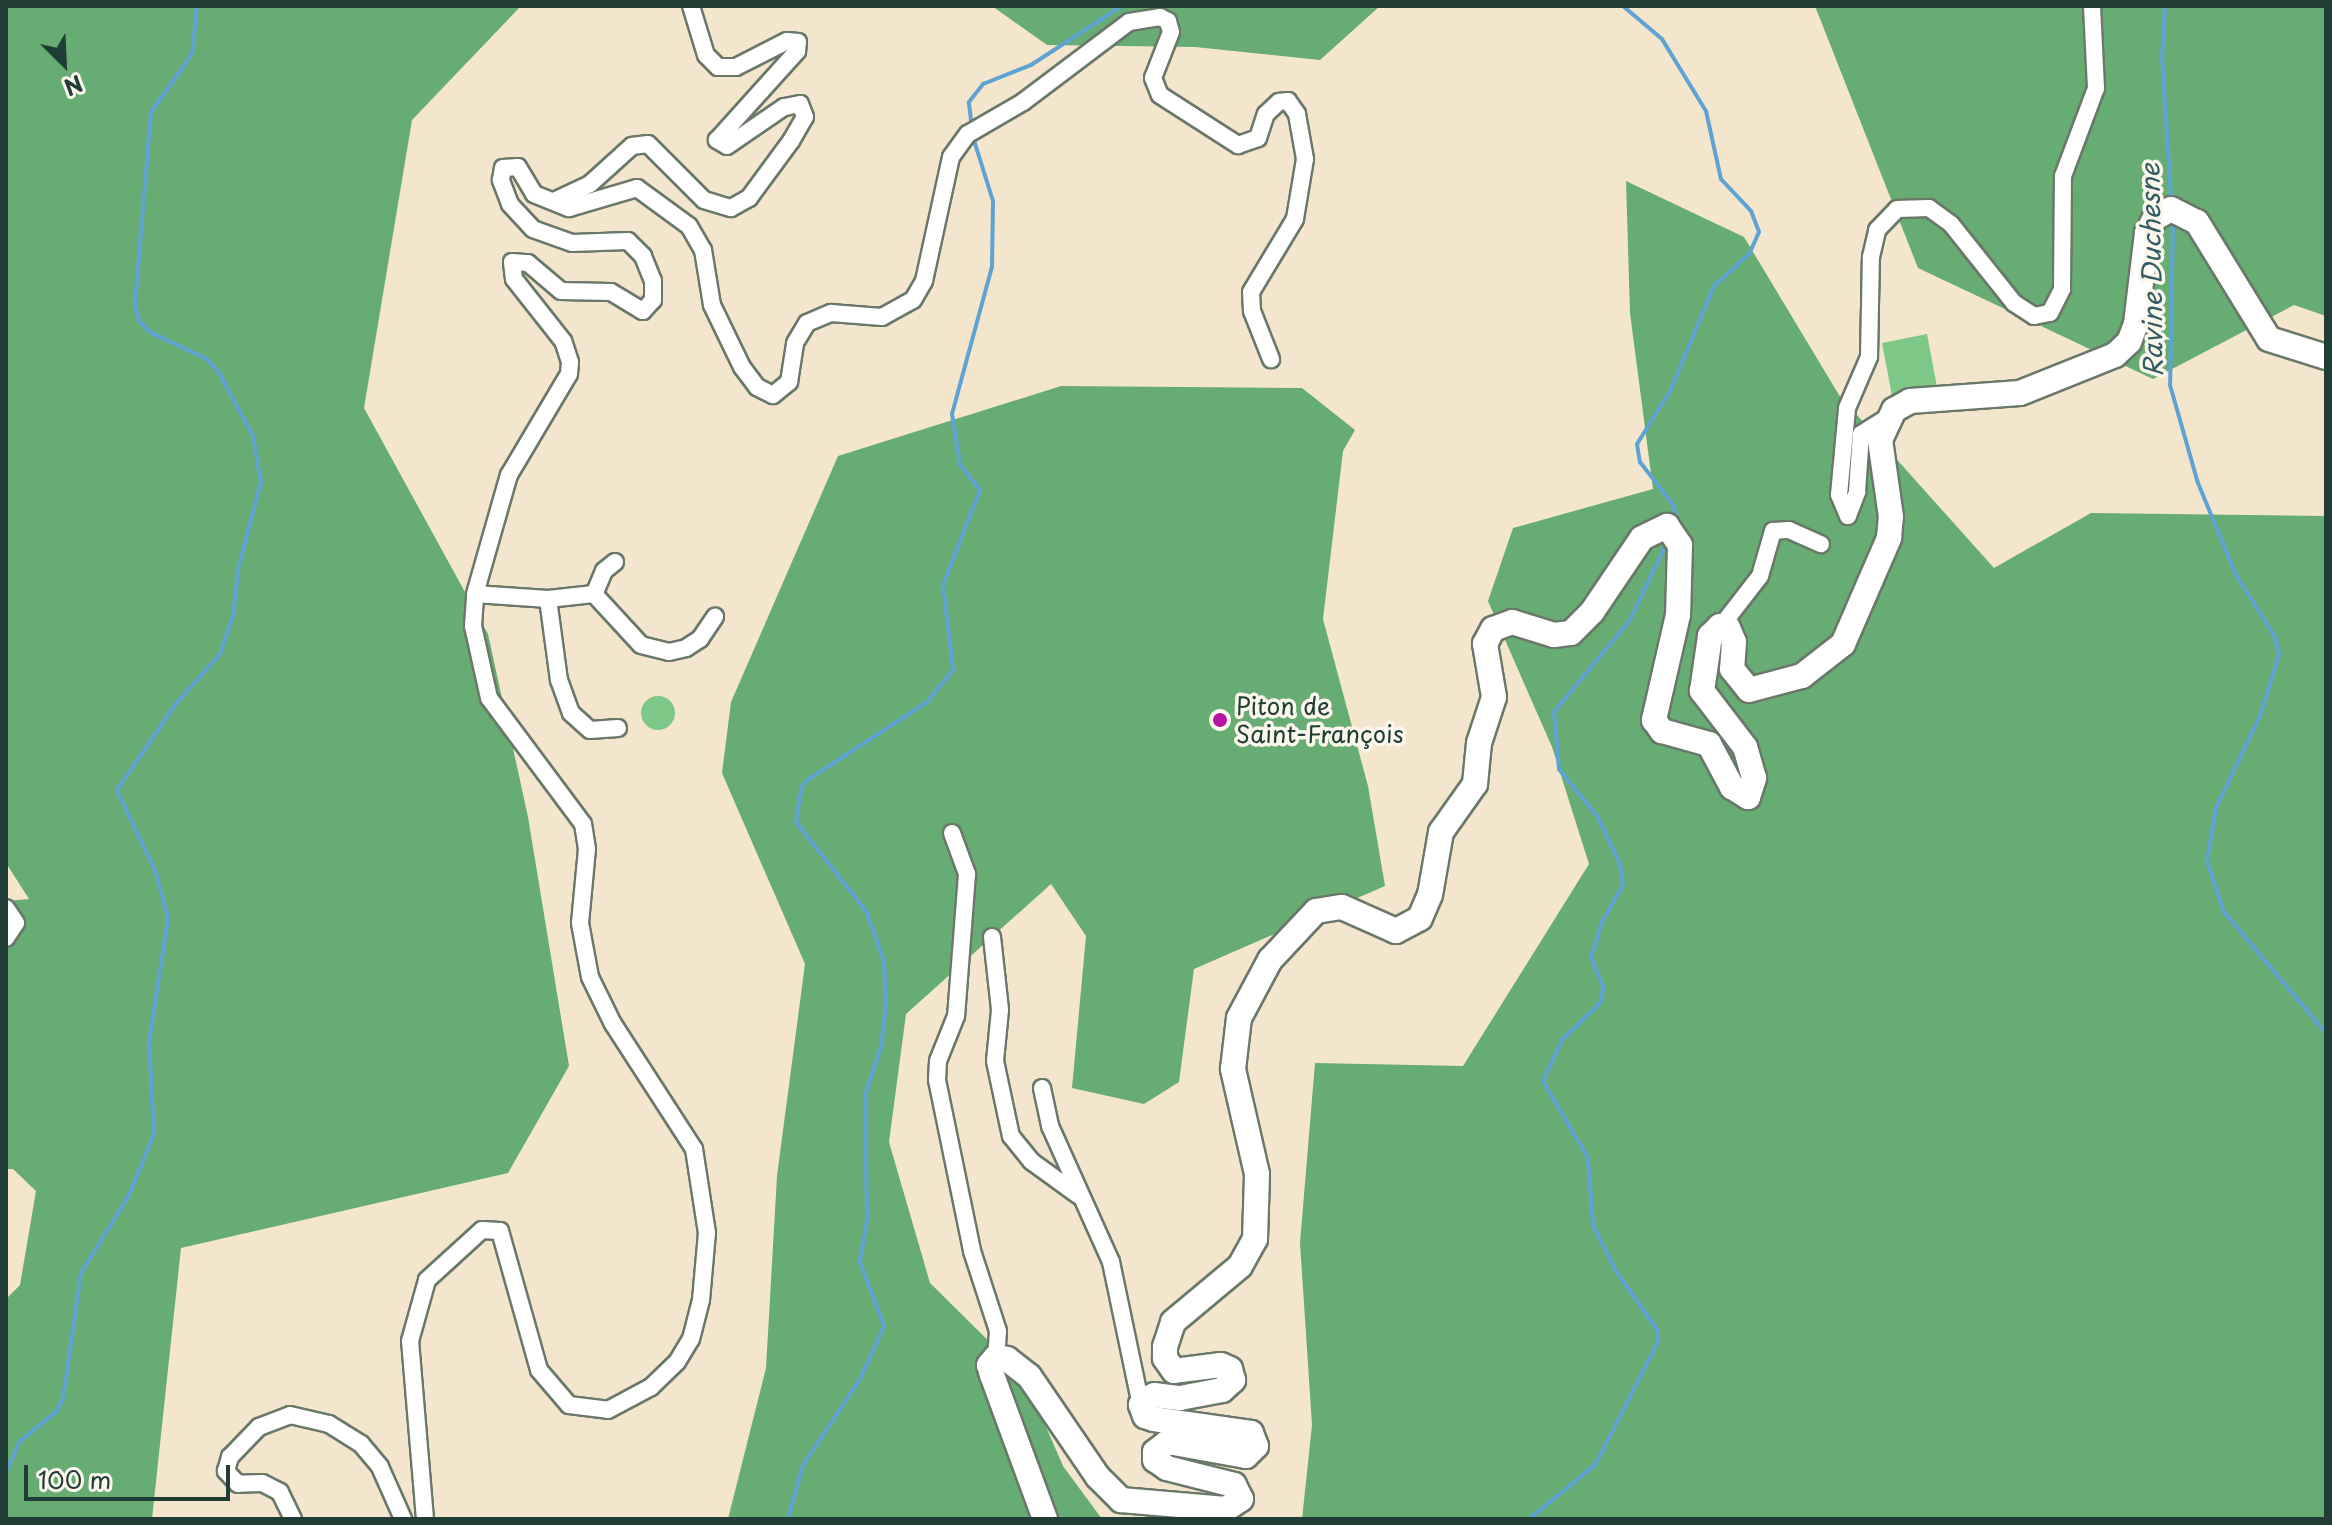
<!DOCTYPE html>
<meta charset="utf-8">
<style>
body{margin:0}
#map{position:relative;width:2332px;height:1525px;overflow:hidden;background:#f3e6cc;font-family:"Playpen Sans",sans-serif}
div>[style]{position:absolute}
.green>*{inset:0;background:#7dc886}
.round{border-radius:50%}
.forest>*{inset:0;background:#66ac73}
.stream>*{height:4px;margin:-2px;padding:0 2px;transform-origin:2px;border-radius:2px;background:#5ea3d3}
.roads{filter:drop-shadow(2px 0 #697869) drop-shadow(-2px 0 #697869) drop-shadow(0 2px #697869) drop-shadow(0 -2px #697869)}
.minor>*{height:16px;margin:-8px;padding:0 8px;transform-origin:8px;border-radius:8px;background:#fff}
.secondary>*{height:24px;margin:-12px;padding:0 12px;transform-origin:12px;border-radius:12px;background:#fff}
.dots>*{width:22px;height:22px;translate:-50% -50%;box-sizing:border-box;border:4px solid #fbf7ec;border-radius:50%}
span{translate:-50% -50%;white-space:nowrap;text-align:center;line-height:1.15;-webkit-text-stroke:7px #fbf7ec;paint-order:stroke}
.poi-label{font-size:24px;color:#1f3d34}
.left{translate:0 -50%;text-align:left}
.water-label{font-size:26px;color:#325c64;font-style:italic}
.frame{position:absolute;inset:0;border:8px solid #1f3d34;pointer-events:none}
.north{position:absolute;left:24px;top:24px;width:80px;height:80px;-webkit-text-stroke:6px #fbf7ec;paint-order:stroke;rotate:156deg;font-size:22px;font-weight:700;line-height:32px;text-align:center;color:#1f3d34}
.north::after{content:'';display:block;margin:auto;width:28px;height:36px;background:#1f3d34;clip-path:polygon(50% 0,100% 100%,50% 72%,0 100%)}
.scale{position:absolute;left:24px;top:1465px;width:206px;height:36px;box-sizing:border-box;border:4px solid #1f3d34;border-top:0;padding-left:10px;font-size:24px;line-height:28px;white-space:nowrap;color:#1f3d34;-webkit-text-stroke:6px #fbf7ec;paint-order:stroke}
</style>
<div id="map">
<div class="green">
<div style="clip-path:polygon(1927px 334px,1937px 387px,1892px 396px,1882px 343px)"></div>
<div class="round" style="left:641px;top:696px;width:34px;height:34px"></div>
</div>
<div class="forest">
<div style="clip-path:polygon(6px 6px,521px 6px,412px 120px,364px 408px,488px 634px,528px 817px,569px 1066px,508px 1173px,181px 1248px,152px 1519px,6px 1519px,6px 1299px,20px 1285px,36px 1191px,13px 1169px,6px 1169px,6px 901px,29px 899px,6px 863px)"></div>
<div style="clip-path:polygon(992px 6px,1380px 6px,1320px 60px,1195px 47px,1047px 45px)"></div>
<div style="clip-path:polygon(1815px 6px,2326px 6px,2326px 316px,2294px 305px,2153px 379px,1918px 268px)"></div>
<div style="clip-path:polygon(1626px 181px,1744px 237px,1839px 395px,1994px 568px,2091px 513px,2326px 516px,2326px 1519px,1302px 1519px,1312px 1425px,1300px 1243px,1315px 1063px,1463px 1066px,1589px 864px,1552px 747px,1488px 601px,1513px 528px,1653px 489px,1630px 313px)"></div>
<div style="clip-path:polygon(1061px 386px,1302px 388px,1355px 430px,1343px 451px,1323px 619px,1368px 786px,1385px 886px,1194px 969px,1179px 1082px,1144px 1104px,1072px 1088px,1086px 936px,1051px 884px,906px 1014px,889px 1142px,930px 1283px,1024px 1376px,1063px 1466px,1102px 1519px,728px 1519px,766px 1368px,777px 1176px,805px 964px,722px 773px,731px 702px,838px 456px)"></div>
</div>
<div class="stream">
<div style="left:1623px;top:6px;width:51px;rotate:40.2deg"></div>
<div style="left:1662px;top:39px;width:84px;rotate:58.6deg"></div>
<div style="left:1706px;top:111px;width:70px;rotate:77.6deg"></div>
<div style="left:1721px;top:179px;width:44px;rotate:46.8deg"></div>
<div style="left:1751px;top:211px;width:22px;rotate:69deg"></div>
<div style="left:1759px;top:232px;width:24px;rotate:114deg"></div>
<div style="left:1749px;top:254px;width:47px;rotate:137.6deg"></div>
<div style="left:1714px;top:286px;width:114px;rotate:112.7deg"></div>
<div style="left:1670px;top:391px;width:62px;rotate:121.9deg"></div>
<div style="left:1637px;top:444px;width:18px;rotate:81deg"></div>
<div style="left:1640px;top:462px;width:56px;rotate:52.3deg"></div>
<div style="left:1674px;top:506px;width:15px;rotate:82deg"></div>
<div style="left:2165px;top:6px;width:52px;rotate:93.3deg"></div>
<div style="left:2162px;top:58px;width:141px;rotate:86.3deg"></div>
<div style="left:972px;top:128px;width:26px;rotate:-97deg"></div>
<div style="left:969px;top:102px;width:23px;rotate:-52deg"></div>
<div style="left:983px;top:84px;width:52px;rotate:-21.6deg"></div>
<div style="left:1031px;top:65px;width:108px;rotate:-33deg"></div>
<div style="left:2173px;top:220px;width:165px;rotate:91deg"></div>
<div style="left:2170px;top:385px;width:102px;rotate:74.1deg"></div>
<div style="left:2198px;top:483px;width:100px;rotate:67.6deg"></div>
<div style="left:2236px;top:575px;width:71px;rotate:57.7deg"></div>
<div style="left:2274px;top:635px;width:20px;rotate:75deg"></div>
<div style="left:2279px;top:654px;width:65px;rotate:107deg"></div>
<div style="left:2260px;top:716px;width:102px;rotate:115.6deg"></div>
<div style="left:2216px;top:808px;width:54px;rotate:99.6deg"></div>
<div style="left:2207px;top:861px;width:54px;rotate:71.6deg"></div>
<div style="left:2224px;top:912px;width:158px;rotate:49.9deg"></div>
<div style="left:6px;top:1472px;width:34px;rotate:-66deg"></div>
<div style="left:20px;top:1441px;width:46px;rotate:-38.9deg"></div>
<div style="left:56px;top:1412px;width:15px;rotate:-62deg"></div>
<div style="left:63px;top:1399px;width:127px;rotate:-81.9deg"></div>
<div style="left:81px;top:1273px;width:92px;rotate:-58.4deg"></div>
<div style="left:129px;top:1195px;width:66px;rotate:-67.7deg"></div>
<div style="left:154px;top:1134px;width:92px;rotate:-93.1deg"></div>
<div style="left:149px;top:1042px;width:124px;rotate:-81.2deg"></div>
<div style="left:168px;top:919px;width:48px;rotate:-104.6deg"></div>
<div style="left:156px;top:873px;width:92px;rotate:-115.2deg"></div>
<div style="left:117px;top:790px;width:103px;rotate:-55.7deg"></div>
<div style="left:175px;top:705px;width:68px;rotate:-48.6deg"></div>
<div style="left:220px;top:654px;width:39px;rotate:-71deg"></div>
<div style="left:233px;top:617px;width:47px;rotate:-83.9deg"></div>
<div style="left:238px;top:570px;width:91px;rotate:-75.4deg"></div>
<div style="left:261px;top:482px;width:47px;rotate:-99.9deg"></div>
<div style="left:253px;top:436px;width:74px;rotate:-118.3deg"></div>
<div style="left:218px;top:371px;width:16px;rotate:-133deg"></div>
<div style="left:207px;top:359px;width:63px;rotate:-154.7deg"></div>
<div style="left:150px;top:332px;width:16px;rotate:-135deg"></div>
<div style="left:139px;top:321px;width:18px;rotate:-103deg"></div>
<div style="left:135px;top:303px;width:192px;rotate:-85.2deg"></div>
<div style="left:151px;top:112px;width:71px;rotate:-54.7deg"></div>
<div style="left:192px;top:54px;width:48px;rotate:-84.1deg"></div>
<div style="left:788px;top:1519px;width:56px;rotate:-74.5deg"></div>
<div style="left:803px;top:1465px;width:103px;rotate:-56.5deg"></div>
<div style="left:860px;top:1379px;width:58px;rotate:-65.6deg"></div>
<div style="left:884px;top:1326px;width:68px;rotate:-110.6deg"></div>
<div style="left:860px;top:1262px;width:44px;rotate:-80.8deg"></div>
<div style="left:867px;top:1219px;width:124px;rotate:-90.9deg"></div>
<div style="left:865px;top:1095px;width:51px;rotate:-71.6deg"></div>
<div style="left:881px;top:1047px;width:43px;rotate:-83.4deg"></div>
<div style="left:886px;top:1004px;width:43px;rotate:-92.7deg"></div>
<div style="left:884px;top:961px;width:53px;rotate:-109.8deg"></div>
<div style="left:866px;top:911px;width:113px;rotate:-128.2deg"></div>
<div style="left:796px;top:822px;width:36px;rotate:-81deg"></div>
<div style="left:802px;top:786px;width:10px;rotate:-45deg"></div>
<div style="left:809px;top:779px;width:141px;rotate:-33.1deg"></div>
<div style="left:927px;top:702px;width:41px;rotate:-50.9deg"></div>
<div style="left:953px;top:670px;width:86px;rotate:-96.7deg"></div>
<div style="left:943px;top:585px;width:102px;rotate:-68.7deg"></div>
<div style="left:980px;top:490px;width:33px;rotate:-128deg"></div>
<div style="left:960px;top:464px;width:51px;rotate:-99.1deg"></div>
<div style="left:952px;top:414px;width:152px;rotate:-74.8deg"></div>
<div style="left:992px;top:267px;width:66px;rotate:-89.1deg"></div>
<div style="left:993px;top:201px;width:67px;rotate:-107.4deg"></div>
<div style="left:1529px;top:1519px;width:85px;rotate:-39.3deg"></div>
<div style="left:1595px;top:1465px;width:138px;rotate:-62.9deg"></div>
<div style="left:1658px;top:1342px;width:11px;rotate:-90deg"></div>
<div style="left:1658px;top:1331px;width:73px;rotate:-125deg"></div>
<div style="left:1616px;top:1271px;width:51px;rotate:-116.6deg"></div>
<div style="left:1593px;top:1225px;width:67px;rotate:-94.3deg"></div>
<div style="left:1588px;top:1158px;width:89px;rotate:-120.3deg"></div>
<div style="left:1543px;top:1081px;width:45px;rotate:-65.1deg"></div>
<div style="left:1562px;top:1040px;width:54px;rotate:-44.3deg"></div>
<div style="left:1601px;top:1002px;width:16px;rotate:-83deg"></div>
<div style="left:1603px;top:986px;width:30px;rotate:-113deg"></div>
<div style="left:1591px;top:958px;width:38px;rotate:-73deg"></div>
<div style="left:1602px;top:922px;width:43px;rotate:-60.4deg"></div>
<div style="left:1623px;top:885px;width:21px;rotate:-98deg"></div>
<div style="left:1620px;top:864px;width:53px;rotate:-115.6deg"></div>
<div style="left:1597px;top:816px;width:60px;rotate:-129deg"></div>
<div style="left:1559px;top:769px;width:57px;rotate:-95deg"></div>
<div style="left:1554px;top:712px;width:119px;rotate:-50.4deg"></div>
<div style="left:1630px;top:620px;width:89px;rotate:-64.6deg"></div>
</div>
<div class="roads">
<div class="minor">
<div style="left:554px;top:201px;width:40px;rotate:-25deg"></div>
<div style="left:590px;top:184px;width:57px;rotate:-42.1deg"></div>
<div style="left:632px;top:146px;width:16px;rotate:-7deg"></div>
<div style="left:648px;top:144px;width:79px;rotate:45deg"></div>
<div style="left:704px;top:200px;width:28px;rotate:17deg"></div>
<div style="left:731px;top:208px;width:21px;rotate:-29deg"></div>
<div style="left:749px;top:198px;width:71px;rotate:-53.6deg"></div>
<div style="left:791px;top:141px;width:28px;rotate:-60deg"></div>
<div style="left:805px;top:117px;width:14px;rotate:-111deg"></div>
<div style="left:800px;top:104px;width:16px;rotate:169deg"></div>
<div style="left:784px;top:107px;width:69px;rotate:145.6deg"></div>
<div style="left:727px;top:146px;width:12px;rotate:-149deg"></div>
<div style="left:717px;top:140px;width:120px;rotate:-48deg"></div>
<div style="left:797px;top:51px;width:9px;rotate:-84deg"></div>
<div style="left:798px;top:42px;width:11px;rotate:-175deg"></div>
<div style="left:787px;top:41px;width:57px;rotate:153deg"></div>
<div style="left:736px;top:67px;width:18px;rotate:180deg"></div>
<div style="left:718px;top:67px;width:17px;rotate:-135deg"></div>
<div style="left:706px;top:55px;width:51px;rotate:-107deg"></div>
<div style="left:1848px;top:516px;width:23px;rotate:-113deg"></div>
<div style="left:1839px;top:495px;width:87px;rotate:-84.7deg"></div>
<div style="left:1847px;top:408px;width:56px;rotate:-66.7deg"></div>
<div style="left:1869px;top:357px;width:100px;rotate:-88.9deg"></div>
<div style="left:1871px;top:257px;width:28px;rotate:-77deg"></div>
<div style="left:1877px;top:230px;width:29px;rotate:-46deg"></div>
<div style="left:1897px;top:209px;width:32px;rotate:-2deg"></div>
<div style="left:1929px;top:208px;width:27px;rotate:36deg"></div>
<div style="left:1951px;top:224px;width:101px;rotate:51.4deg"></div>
<div style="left:2014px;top:303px;width:24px;rotate:33deg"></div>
<div style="left:2034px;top:316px;width:16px;rotate:-11deg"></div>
<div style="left:2050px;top:313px;width:27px;rotate:-63deg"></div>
<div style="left:2062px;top:289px;width:113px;rotate:-89.5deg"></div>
<div style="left:2063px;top:176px;width:94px;rotate:-69.4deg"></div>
<div style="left:2096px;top:88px;width:82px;rotate:-92.8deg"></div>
<div style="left:1848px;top:516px;width:26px;rotate:-69deg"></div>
<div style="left:1857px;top:492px;width:58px;rotate:-86.1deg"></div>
<div style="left:1861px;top:434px;width:32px;rotate:-32deg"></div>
<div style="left:615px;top:562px;width:14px;rotate:141deg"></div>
<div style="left:604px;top:571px;width:25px;rotate:113deg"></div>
<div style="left:594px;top:594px;width:69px;rotate:47.3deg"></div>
<div style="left:641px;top:645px;width:29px;rotate:14deg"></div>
<div style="left:669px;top:652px;width:17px;rotate:-13deg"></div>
<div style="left:686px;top:648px;width:17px;rotate:-33deg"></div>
<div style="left:700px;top:639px;width:27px;rotate:-56deg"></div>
<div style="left:475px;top:594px;width:73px;rotate:3.9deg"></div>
<div style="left:548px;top:599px;width:46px;rotate:-6.2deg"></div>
<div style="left:548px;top:599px;width:82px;rotate:82.3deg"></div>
<div style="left:559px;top:680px;width:35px;rotate:70deg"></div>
<div style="left:571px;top:713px;width:25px;rotate:42deg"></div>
<div style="left:590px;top:730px;width:28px;rotate:-4deg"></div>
<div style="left:1722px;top:625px;width:62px;rotate:-52.2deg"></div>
<div style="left:1760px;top:576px;width:47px;rotate:-73.9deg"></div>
<div style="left:1773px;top:531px;width:16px;rotate:-4deg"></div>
<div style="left:1789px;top:530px;width:35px;rotate:24deg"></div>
<div style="left:952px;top:833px;width:44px;rotate:69.9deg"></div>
<div style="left:967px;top:874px;width:142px;rotate:94.4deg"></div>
<div style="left:956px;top:1016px;width:48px;rotate:111.8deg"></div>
<div style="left:938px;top:1061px;width:19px;rotate:93deg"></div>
<div style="left:937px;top:1080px;width:175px;rotate:78.4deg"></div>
<div style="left:972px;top:1251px;width:84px;rotate:72deg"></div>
<div style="left:998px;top:1331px;width:26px;rotate:94deg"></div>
<div style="left:6px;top:908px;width:18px;rotate:56deg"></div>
<div style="left:16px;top:923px;width:18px;rotate:124deg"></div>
<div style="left:992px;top:937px;width:73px;rotate:83.7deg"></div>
<div style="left:1000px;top:1010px;width:51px;rotate:95.6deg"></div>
<div style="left:995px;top:1061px;width:77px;rotate:78deg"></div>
<div style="left:1011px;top:1136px;width:32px;rotate:51deg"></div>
<div style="left:1031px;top:1161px;width:58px;rotate:35.9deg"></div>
<div style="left:1042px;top:1088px;width:39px;rotate:78deg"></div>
<div style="left:1050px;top:1126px;width:149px;rotate:65.8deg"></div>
<div style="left:1111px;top:1262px;width:146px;rotate:78.2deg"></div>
<div style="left:293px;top:1519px;width:30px;rotate:-116deg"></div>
<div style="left:280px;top:1492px;width:20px;rotate:-153deg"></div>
<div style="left:262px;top:1483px;width:24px;rotate:178deg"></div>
<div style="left:238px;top:1484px;width:18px;rotate:-133deg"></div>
<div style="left:226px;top:1471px;width:15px;rotate:-74deg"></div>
<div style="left:230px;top:1457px;width:42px;rotate:-46deg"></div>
<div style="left:259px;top:1427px;width:33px;rotate:-21deg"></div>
<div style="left:290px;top:1415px;width:40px;rotate:13deg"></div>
<div style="left:329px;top:1424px;width:38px;rotate:32deg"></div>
<div style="left:361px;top:1444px;width:30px;rotate:50deg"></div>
<div style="left:380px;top:1467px;width:57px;rotate:66.1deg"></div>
<div style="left:425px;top:1519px;width:179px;rotate:-94.8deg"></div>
<div style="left:410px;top:1341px;width:63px;rotate:-74.4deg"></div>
<div style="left:427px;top:1280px;width:74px;rotate:-42.3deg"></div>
<div style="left:482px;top:1230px;width:18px;rotate:3deg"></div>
<div style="left:500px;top:1231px;width:144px;rotate:74.3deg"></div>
<div style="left:539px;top:1370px;width:46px;rotate:49.4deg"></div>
<div style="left:569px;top:1405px;width:39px;rotate:7deg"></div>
<div style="left:608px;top:1410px;width:49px;rotate:-28.1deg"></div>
<div style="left:651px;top:1387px;width:36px;rotate:-44deg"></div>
<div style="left:677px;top:1362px;width:27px;rotate:-59deg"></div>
<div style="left:691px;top:1339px;width:40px;rotate:-75.6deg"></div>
<div style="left:701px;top:1300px;width:67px;rotate:-84.9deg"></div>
<div style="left:707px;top:1233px;width:85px;rotate:-98.8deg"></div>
<div style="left:694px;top:1149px;width:149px;rotate:-122.9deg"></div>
<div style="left:613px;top:1024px;width:52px;rotate:-116.1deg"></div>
<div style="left:590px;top:977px;width:55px;rotate:-100.5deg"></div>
<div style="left:580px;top:923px;width:74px;rotate:-84.6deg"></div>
<div style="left:587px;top:849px;width:25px;rotate:-99deg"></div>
<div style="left:583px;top:824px;width:157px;rotate:-126.7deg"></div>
<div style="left:489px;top:698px;width:74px;rotate:-102.5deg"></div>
<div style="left:473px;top:626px;width:32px;rotate:-86deg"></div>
<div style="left:475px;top:594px;width:124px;rotate:-74.1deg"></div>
<div style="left:509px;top:475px;width:117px;rotate:-59.3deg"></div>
<div style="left:569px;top:374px;width:12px;rotate:-85deg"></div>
<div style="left:570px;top:362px;width:22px;rotate:-108deg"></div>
<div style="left:563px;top:341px;width:79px;rotate:-128.3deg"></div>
<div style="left:514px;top:279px;width:17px;rotate:-97deg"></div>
<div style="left:512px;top:262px;width:16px;rotate:4deg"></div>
<div style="left:528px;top:263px;width:43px;rotate:40.3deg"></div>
<div style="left:561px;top:291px;width:50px;rotate:1.1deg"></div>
<div style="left:611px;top:292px;width:37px;rotate:31deg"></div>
<div style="left:643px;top:311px;width:15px;rotate:-48deg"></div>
<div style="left:653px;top:300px;width:19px;rotate:-90deg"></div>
<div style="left:653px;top:281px;width:27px;rotate:-112deg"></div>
<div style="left:643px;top:256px;width:21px;rotate:-135deg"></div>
<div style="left:628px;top:241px;width:56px;rotate:178deg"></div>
<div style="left:572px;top:243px;width:41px;rotate:-160.3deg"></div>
<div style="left:533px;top:229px;width:34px;rotate:-133deg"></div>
<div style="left:510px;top:204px;width:26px;rotate:-111deg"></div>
<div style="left:501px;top:180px;width:12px;rotate:-81deg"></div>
<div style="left:503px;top:168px;width:15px;rotate:-4deg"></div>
<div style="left:518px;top:167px;width:31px;rotate:59deg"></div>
<div style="left:534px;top:194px;width:38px;rotate:22deg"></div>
<div style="left:569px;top:208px;width:71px;rotate:-16.4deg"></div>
<div style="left:637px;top:188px;width:64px;rotate:36.2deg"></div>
<div style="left:689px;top:226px;width:28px;rotate:60deg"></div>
<div style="left:703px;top:250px;width:56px;rotate:80.7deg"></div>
<div style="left:712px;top:305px;width:69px;rotate:64.2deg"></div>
<div style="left:742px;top:367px;width:25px;rotate:53deg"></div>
<div style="left:757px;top:387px;width:18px;rotate:27deg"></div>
<div style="left:773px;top:395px;width:21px;rotate:-39deg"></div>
<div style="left:789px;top:382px;width:39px;rotate:-81deg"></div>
<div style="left:795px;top:343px;width:23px;rotate:-59deg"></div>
<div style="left:807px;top:323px;width:26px;rotate:-23deg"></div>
<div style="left:831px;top:313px;width:51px;rotate:4.5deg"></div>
<div style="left:882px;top:317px;width:35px;rotate:-29deg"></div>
<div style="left:913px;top:300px;width:22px;rotate:-60deg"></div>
<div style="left:924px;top:281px;width:127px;rotate:-77.7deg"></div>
<div style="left:951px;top:157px;width:29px;rotate:-54deg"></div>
<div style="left:968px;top:134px;width:64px;rotate:-30.2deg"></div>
<div style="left:1023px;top:102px;width:133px;rotate:-37deg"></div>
<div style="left:1129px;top:22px;width:31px;rotate:-9deg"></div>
<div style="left:1160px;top:17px;width:9px;rotate:27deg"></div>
<div style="left:1168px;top:21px;width:11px;rotate:75deg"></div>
<div style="left:1171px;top:32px;width:49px;rotate:111.4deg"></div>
<div style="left:1153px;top:78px;width:18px;rotate:68deg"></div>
<div style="left:1160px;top:95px;width:93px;rotate:32.7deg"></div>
<div style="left:1238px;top:145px;width:21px;rotate:-19deg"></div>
<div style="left:1258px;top:138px;width:25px;rotate:-72deg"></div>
<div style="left:1266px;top:114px;width:18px;rotate:-43deg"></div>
<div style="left:1279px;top:102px;width:9px;rotate:-6deg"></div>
<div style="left:1288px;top:101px;width:16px;rotate:55deg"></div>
<div style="left:1297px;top:114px;width:46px;rotate:79.9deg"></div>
<div style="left:1305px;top:159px;width:61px;rotate:99.5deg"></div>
<div style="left:1295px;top:219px;width:85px;rotate:121.1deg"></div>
<div style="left:1251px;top:292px;width:19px;rotate:87deg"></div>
<div style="left:1252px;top:311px;width:52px;rotate:68.4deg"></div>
</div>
<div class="secondary">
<div style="left:1045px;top:1519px;width:153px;rotate:-110.2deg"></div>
<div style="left:992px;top:1375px;width:10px;rotate:-107deg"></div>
<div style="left:989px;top:1365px;width:11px;rotate:-49deg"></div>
<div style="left:996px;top:1357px;width:11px;rotate:10deg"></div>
<div style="left:1007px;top:1359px;width:28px;rotate:38deg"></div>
<div style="left:1029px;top:1376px;width:122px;rotate:55.7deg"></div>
<div style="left:1098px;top:1477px;width:33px;rotate:45deg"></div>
<div style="left:1121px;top:1500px;width:105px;rotate:4.9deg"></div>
<div style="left:1226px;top:1509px;width:18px;rotate:-34deg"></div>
<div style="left:1241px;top:1499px;width:16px;rotate:-117deg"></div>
<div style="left:1234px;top:1485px;width:69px;rotate:-165.8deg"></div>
<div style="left:1167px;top:1468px;width:14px;rotate:-146deg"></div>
<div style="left:1155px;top:1460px;width:8px;rotate:-90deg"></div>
<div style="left:1155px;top:1452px;width:16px;rotate:-38deg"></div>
<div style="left:1168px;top:1442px;width:79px;rotate:10.2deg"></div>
<div style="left:1246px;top:1456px;width:14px;rotate:-45deg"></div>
<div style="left:1256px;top:1446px;width:14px;rotate:-111deg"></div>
<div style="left:1251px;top:1433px;width:98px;rotate:-171.8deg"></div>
<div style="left:1154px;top:1419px;width:9px;rotate:-162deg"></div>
<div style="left:1145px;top:1416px;width:12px;rotate:-110deg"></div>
<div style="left:1141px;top:1405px;width:16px;rotate:-38deg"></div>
<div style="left:1154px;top:1395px;width:26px;rotate:7deg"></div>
<div style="left:1180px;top:1398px;width:43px;rotate:-10.8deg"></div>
<div style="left:1222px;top:1390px;width:15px;rotate:-42deg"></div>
<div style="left:1233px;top:1380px;width:11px;rotate:-105deg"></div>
<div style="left:1230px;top:1369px;width:10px;rotate:-156deg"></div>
<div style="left:1221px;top:1365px;width:47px;rotate:172.7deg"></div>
<div style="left:1174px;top:1371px;width:16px;rotate:-125deg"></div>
<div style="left:1165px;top:1358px;width:11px;rotate:-90deg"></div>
<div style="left:1165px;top:1347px;width:26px;rotate:-72deg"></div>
<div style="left:1173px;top:1322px;width:87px;rotate:-39.9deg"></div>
<div style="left:1240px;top:1266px;width:31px;rotate:-61deg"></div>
<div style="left:1255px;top:1239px;width:65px;rotate:-88.2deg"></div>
<div style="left:1257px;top:1174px;width:108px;rotate:-102.9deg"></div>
<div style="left:1233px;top:1069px;width:51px;rotate:-83.3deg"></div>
<div style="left:1239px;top:1018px;width:66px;rotate:-61.9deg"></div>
<div style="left:1270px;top:960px;width:67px;rotate:-46.8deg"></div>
<div style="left:1316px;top:911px;width:26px;rotate:-9deg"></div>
<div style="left:1342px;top:907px;width:59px;rotate:24deg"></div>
<div style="left:1396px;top:931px;width:27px;rotate:-28deg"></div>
<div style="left:1420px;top:918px;width:25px;rotate:-67deg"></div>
<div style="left:1430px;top:895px;width:64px;rotate:-80.1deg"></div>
<div style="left:1441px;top:832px;width:59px;rotate:-54.7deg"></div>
<div style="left:1475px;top:784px;width:41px;rotate:-84.4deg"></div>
<div style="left:1479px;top:743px;width:48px;rotate:-71.9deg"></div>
<div style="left:1494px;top:697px;width:54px;rotate:-99.6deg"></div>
<div style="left:1485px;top:644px;width:17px;rotate:-62deg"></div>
<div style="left:1493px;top:629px;width:20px;rotate:-20deg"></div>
<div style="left:1512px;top:622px;width:44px;rotate:17.2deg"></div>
<div style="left:1554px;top:635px;width:17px;rotate:-7deg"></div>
<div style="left:1571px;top:633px;width:30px;rotate:-45deg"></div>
<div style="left:1592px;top:612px;width:89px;rotate:-56deg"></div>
<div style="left:1642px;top:538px;width:28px;rotate:-26deg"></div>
<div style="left:1667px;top:526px;width:23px;rotate:56deg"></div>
<div style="left:1680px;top:545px;width:70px;rotate:91.6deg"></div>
<div style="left:1678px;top:615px;width:108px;rotate:102.9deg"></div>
<div style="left:1654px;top:720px;width:14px;rotate:54deg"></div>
<div style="left:1662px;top:731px;width:49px;rotate:15.5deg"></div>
<div style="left:1709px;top:744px;width:49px;rotate:61.9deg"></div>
<div style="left:1732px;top:787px;width:19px;rotate:32deg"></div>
<div style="left:1748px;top:797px;width:20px;rotate:-72deg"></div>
<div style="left:1754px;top:778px;width:32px;rotate:-106deg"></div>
<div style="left:1745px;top:747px;width:71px;rotate:-127.5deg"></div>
<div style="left:1702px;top:691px;width:56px;rotate:-81.7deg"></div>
<div style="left:1710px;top:636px;width:14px;rotate:-45deg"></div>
<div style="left:1720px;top:626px;width:8px;rotate:14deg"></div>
<div style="left:1728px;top:628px;width:15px;rotate:67deg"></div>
<div style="left:1734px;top:642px;width:27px;rotate:94deg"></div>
<div style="left:1732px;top:669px;width:27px;rotate:51deg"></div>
<div style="left:1749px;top:690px;width:55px;rotate:-14.8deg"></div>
<div style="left:1802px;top:676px;width:52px;rotate:-38deg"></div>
<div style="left:1843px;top:644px;width:116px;rotate:-66.5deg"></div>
<div style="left:1889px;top:538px;width:21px;rotate:-85deg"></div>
<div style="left:1891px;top:517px;width:78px;rotate:-98.1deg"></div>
<div style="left:1880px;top:440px;width:33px;rotate:-65deg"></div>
<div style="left:1894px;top:410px;width:18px;rotate:-29deg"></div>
<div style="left:1910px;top:401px;width:110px;rotate:-4.2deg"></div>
<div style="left:2020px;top:393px;width:102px;rotate:-21.8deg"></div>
<div style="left:2115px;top:355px;width:19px;rotate:-43deg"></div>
<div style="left:2129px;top:342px;width:19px;rotate:-69deg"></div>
<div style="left:2136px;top:324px;width:92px;rotate:-83.1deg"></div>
<div style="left:2147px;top:233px;width:17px;rotate:-62deg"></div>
<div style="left:2155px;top:218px;width:18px;rotate:-29deg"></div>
<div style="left:2171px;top:209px;width:29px;rotate:27deg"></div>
<div style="left:2197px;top:222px;width:137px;rotate:58.4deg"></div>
<div style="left:2269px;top:339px;width:60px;rotate:17.5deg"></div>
</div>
</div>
<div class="dots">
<div style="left:1220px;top:720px;background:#b5179e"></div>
</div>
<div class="poi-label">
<span class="left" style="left:1236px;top:720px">Piton de<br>Saint-François</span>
</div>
<div class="water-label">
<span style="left:2151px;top:270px;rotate:-91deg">Ravine Duchesne</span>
</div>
<div class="frame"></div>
<div class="north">N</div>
<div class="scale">100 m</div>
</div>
